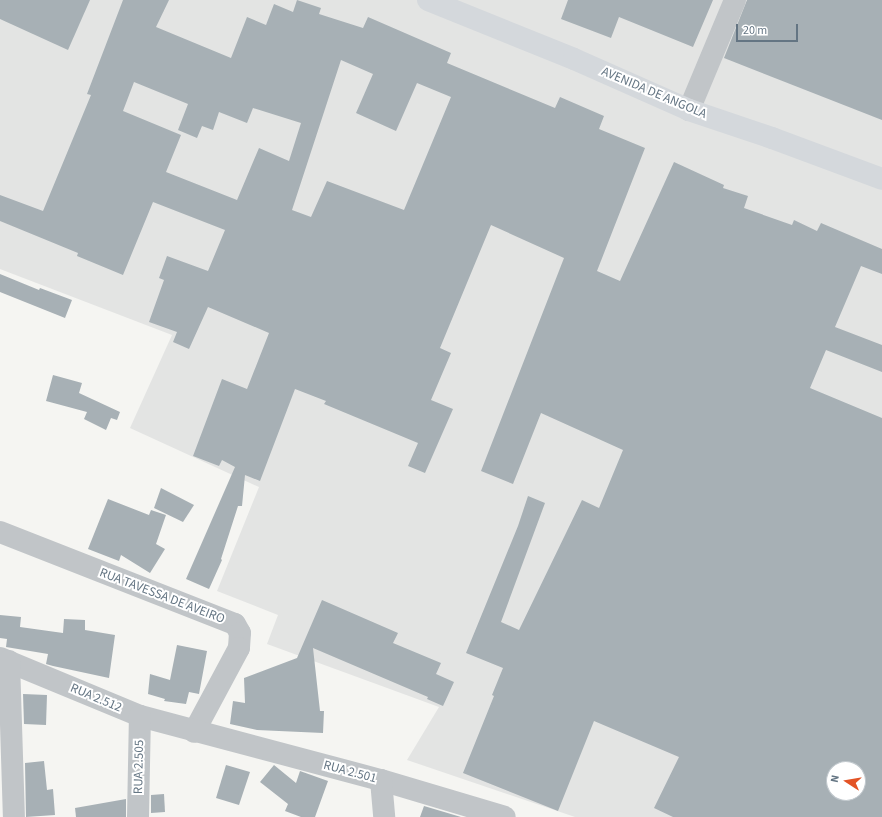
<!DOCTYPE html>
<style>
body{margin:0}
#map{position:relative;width:882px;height:817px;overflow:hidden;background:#f5f5f2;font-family:"Source Sans 3",sans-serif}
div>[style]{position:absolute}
.built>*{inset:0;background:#e3e4e3}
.building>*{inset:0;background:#a7b0b5}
.minor>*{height:22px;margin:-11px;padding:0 11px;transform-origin:11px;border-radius:11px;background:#c1c5c8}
.secondary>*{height:22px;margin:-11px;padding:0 11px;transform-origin:11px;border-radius:11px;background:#d4d8dc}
span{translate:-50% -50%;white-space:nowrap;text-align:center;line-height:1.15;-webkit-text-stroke:4px #fff;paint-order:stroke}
.street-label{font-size:13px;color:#647583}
.north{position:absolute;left:826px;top:761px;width:40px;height:40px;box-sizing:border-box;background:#fff;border:1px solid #c1c8cd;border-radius:50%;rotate:282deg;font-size:11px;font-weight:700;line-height:16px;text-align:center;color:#647583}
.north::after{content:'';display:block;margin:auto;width:14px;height:18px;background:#e35325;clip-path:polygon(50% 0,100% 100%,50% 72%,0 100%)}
.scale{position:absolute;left:736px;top:24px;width:62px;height:18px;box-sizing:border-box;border:2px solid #647583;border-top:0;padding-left:5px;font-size:12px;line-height:14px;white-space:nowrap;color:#647583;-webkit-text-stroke:3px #fff;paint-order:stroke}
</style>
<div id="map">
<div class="built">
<div style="clip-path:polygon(evenodd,0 0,882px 0,882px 817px,575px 817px,407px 760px,439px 707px,267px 644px,278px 615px,217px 591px,259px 487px,130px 428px,172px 335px,0 269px,0 0,834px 769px,858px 769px,858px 793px,834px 793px,834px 769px)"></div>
</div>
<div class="building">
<div style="clip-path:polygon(0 0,90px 0,68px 50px,0 19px)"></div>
<div style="clip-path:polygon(evenodd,123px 0,169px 0,156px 27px,231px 58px,247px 17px,266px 25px,274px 4px,293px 12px,297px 0,321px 8px,319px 14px,363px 28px,368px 17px,451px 53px,447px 63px,555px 108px,560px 97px,604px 116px,599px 129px,645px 148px,597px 271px,620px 281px,674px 162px,724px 185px,723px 188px,748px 196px,744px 208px,792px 225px,794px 220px,817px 231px,821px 223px,882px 249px,882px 274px,861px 266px,835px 327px,882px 345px,882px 372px,826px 350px,810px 388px,882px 418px,882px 817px,673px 817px,654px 808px,679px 757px,594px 721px,558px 811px,463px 773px,494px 696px,492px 695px,503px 668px,466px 653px,518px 526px,528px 496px,545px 503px,501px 622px,519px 630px,582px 500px,599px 508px,623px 450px,541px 413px,513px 484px,481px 471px,564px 258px,491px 225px,440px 348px,451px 353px,431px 400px,453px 409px,425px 473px,408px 466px,418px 443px,324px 404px,326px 401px,295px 389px,260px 481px,245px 475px,242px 506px,238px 506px,221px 559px,222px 560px,209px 589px,186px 579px,235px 467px,222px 460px,219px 466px,193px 456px,222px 379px,247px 389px,269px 333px,208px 307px,189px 349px,173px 342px,177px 332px,149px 322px,164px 280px,159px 278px,167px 256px,208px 271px,225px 230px,153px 202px,123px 275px,77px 256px,78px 253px,0 221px,0 195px,43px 211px,91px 95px,87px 94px,123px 0,341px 60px,373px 74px,356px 113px,396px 131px,417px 83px,451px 97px,404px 210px,327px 181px,311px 217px,292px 210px,341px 60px,123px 0,134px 82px,188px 104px,178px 130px,197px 138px,202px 126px,213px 130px,219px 112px,247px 123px,253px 108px,301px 123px,289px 161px,259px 148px,237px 200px,166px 172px,181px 135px,123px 111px,134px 82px,123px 0,834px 769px,858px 769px,858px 793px,834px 793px,834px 769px)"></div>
<div style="clip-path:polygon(568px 0,713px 0,693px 47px,619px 17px,611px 38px,561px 19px)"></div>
<div style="clip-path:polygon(747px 0,882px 0,882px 120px,724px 58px)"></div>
<div style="clip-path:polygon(0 274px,39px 290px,40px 288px,72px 300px,65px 318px,0 292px)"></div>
<div style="clip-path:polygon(53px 375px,82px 383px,79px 393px,120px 412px,117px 420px,111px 418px,106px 430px,84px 419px,87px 412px,46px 401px)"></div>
<div style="clip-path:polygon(161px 488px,194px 505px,183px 522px,154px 508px)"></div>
<div style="clip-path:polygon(108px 499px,149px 515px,151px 510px,166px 515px,156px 544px,165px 549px,150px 573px,121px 555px,119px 561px,88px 549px)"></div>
<div style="clip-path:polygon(322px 600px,398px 633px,393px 643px,441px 663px,436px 674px,454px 682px,443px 706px,427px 699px,428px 697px,313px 648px,320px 711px,324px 711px,323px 733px,257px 730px,230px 724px,233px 701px,245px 703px,244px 678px,297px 658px)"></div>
<div style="clip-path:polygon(0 615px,21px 617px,20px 627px,63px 633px,64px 619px,85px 620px,85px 630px,115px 635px,109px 678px,53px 666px,46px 664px,48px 654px,6px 647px,7px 639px,0 638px)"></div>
<div style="clip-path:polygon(177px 645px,207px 651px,199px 694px,189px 692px,186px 704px,164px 701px,165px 699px,148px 694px,150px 674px,170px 680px)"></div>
<div style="clip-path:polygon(23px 694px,47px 695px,46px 725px,24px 724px)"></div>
<div style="clip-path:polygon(44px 761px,47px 790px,53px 789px,55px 815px,26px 817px,25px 763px)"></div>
<div style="clip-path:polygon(226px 765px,250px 772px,239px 805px,216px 798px)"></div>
<div style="clip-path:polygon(274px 765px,296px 783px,300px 771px,328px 781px,315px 817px,301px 817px,285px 811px,288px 804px,260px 782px)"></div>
<div style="clip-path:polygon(164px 794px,165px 812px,151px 813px,151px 795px)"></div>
<div style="clip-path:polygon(126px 799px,126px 817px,76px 817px,75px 808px)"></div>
<div style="clip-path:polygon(424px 806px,461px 817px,420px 817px)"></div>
</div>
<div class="minor">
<div style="left:689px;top:110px;width:119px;rotate:-67.3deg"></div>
<div style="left:0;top:532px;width:252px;rotate:21.4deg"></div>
<div style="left:235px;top:624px;width:10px;rotate:61deg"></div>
<div style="left:240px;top:633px;width:15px;rotate:94deg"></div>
<div style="left:239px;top:648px;width:95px;rotate:118.2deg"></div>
<div style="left:0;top:658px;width:152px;rotate:22.5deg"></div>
<div style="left:140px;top:716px;width:249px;rotate:14.9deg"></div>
<div style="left:381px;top:780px;width:129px;rotate:16.6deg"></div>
<div style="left:9px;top:661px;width:156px;rotate:88.2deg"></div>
<div style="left:381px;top:780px;width:37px;rotate:85deg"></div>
<div style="left:138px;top:817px;width:101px;rotate:-88.9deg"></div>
</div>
<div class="secondary">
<div style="left:428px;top:0;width:157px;rotate:22deg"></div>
<div style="left:574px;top:59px;width:126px;rotate:23.9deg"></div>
<div style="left:689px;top:110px;width:88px;rotate:18.6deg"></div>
<div style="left:772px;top:138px;width:117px;rotate:20.4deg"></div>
</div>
<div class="street-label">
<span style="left:654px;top:93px;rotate:23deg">AVENIDA DE ANGOLA</span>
<span style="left:162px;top:596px;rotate:21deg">RUA TAVESSA DE AVEIRO</span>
<span style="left:96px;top:698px;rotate:23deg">RUA 2.512</span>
<span style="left:139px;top:767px;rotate:-89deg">RUA 2.505</span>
<span style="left:350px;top:772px;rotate:15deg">RUA 2.501</span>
</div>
<div class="north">N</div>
<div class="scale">20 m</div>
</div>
